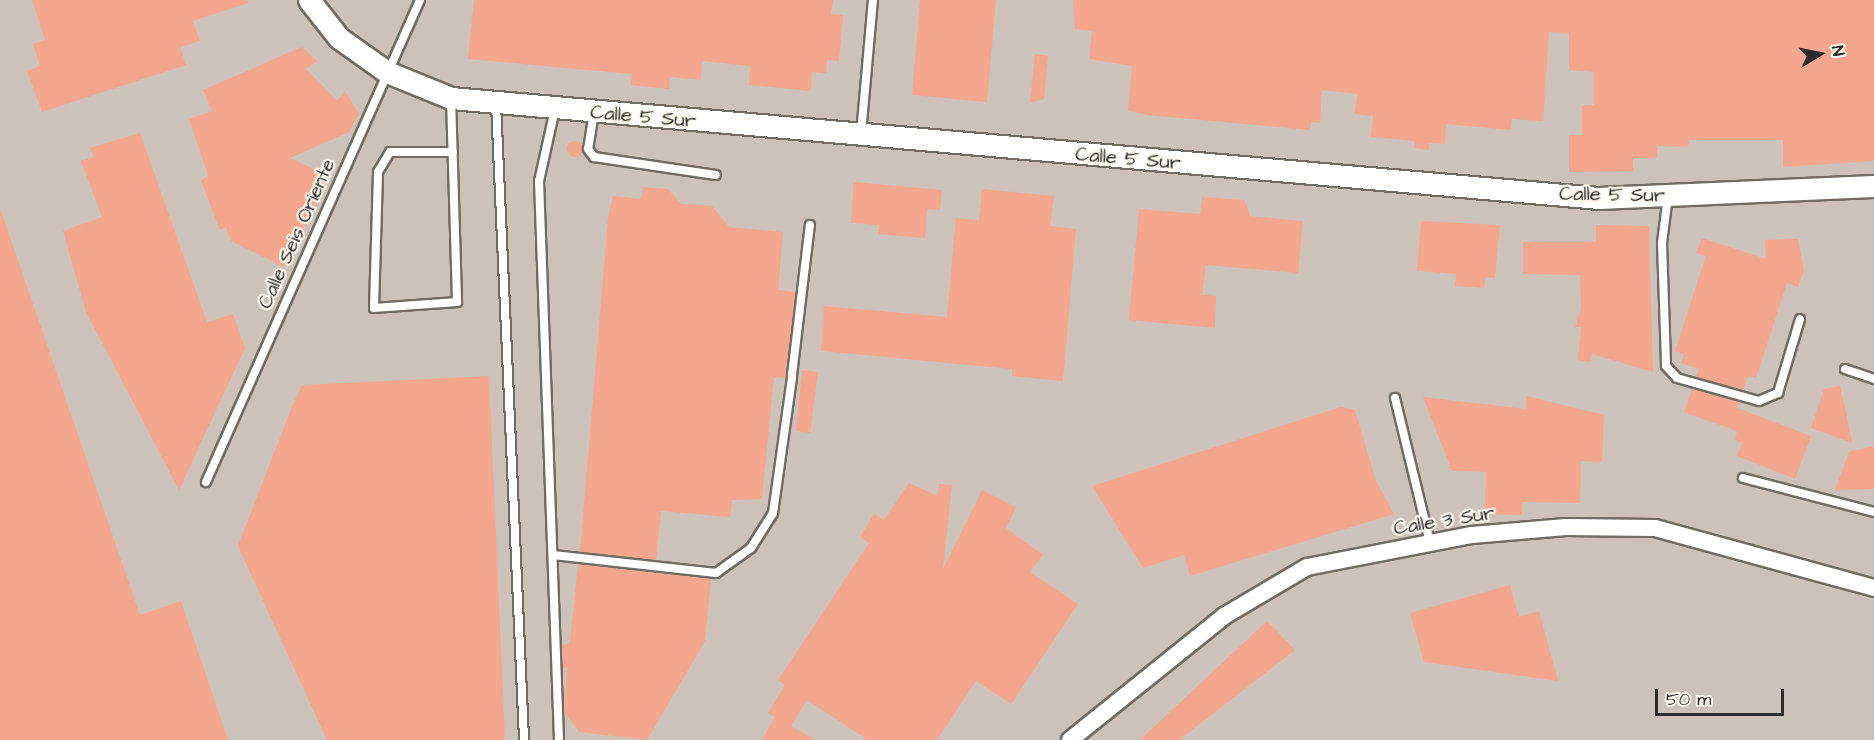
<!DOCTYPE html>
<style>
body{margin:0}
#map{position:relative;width:1874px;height:740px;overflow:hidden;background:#f0e4c6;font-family:"Architects Daughter",sans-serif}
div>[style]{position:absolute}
.industrial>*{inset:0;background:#ccc2b9}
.building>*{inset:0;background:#f4a78e}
.round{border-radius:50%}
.roads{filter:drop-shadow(2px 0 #706c61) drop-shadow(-2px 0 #706c61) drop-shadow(0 2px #706c61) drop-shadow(0 -2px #706c61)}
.service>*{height:8px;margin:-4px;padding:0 4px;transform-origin:4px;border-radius:4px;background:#fff}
.minor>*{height:16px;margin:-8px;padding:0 8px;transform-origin:8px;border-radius:8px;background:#fff}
.tertiary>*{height:21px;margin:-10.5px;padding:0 10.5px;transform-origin:10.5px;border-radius:10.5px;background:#fff}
span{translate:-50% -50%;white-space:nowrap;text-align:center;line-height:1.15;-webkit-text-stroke:4.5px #fbf7ec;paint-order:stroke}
.street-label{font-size:20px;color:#2b2b2b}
.north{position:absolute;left:1790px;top:24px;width:60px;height:60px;-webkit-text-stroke:4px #fbf7ec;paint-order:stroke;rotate:80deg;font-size:16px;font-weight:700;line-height:24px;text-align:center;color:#2b2b2b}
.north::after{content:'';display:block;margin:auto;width:21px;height:27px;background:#2b2b2b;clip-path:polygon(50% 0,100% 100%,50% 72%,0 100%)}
.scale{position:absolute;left:1655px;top:689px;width:129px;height:27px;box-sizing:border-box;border:3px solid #2b2b2b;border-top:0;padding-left:8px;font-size:18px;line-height:21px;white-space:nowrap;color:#2b2b2b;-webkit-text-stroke:4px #fbf7ec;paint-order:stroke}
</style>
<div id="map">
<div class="industrial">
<div style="clip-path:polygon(0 0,1874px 0,1874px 740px,0 740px)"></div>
</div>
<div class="building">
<div style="clip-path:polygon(32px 0,248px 0,248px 3px,193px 21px,200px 41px,180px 47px,186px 65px,42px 112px,27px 71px,40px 66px,33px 44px,45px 40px)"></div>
<div style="clip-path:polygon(474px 0,833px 0,831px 14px,843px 15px,839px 61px,827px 60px,826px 73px,812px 72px,811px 91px,749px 85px,750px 66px,702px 61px,701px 80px,670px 77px,669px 89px,631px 85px,632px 74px,468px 59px)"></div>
<div style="clip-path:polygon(920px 0,996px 0,987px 102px,912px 95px)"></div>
<div style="clip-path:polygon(1073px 0,1874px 0,1874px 161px,1783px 167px,1783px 140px,1689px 140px,1688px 147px,1657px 146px,1657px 158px,1633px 158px,1633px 171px,1569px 172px,1569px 135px,1582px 135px,1582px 105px,1594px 105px,1594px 72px,1569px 70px,1569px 33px,1549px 32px,1543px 121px,1512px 119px,1511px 130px,1446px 124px,1445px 144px,1429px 143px,1429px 150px,1414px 148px,1415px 142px,1407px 140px,1371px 137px,1373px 116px,1355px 114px,1357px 94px,1322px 90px,1320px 123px,1311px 122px,1310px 130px,1148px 115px,1128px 111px,1132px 66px,1089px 59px,1092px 31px,1075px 29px)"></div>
<div style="clip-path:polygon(302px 47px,317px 61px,306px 69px,337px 101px,345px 91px,359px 114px,349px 132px,290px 158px,329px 176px,284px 267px,231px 241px,226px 227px,220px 230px,201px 181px,208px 175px,189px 119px,212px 111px,203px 90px)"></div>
<div style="clip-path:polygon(1035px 54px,1048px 56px,1044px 99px,1030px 103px)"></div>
<div style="clip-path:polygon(140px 133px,207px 322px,233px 314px,245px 348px,179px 490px,86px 312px,63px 231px,102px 217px,81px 161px,94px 157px,90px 148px)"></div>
<div class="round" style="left:567px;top:141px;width:16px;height:16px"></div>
<div style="clip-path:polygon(854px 182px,942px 190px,940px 210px,927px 209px,925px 238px,878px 234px,879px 225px,851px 223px)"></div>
<div style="clip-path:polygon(643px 187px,668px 189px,681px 204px,712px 206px,729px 227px,783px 232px,778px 290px,796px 292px,786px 378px,774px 377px,762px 499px,732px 500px,730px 517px,661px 511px,656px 560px,580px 552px,608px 218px,613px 196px,641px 199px)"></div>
<div style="clip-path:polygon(982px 189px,1054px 196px,1050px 226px,1076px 229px,1063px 381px,1012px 376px,1012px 369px,821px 351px,824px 306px,947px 317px,956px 218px,979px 220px)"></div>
<div style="clip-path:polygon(1202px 197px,1245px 200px,1250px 216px,1303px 221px,1298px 273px,1206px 265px,1202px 295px,1216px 296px,1215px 328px,1129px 320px,1139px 209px,1200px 214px)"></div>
<div style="clip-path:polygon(0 208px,140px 615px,181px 601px,228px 740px,0 740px)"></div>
<div style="clip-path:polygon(1421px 221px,1500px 225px,1495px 278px,1485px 277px,1484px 288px,1455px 286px,1456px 274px,1417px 271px)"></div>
<div style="clip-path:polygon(1596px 225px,1649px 226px,1653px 372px,1592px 354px,1591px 362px,1578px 360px,1581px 327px,1575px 327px,1581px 309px,1580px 275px,1523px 274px,1523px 242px,1596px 242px)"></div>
<div style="clip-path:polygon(1702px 238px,1766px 259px,1765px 240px,1798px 239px,1804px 270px,1798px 287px,1787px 283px,1756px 378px,1748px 376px,1743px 390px,1696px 377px,1699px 369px,1681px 363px,1684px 354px,1675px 351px,1706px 256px,1696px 253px)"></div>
<div style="clip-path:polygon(802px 370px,818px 372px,810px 433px,796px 431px)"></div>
<div style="clip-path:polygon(489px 376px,505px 740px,327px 740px,238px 546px,293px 404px,302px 385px)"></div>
<div style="clip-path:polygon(1840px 386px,1845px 407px,1852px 443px,1811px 428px,1824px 389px)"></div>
<div style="clip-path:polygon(1692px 389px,1739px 402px,1737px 408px,1811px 436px,1795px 479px,1737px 456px,1742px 443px,1735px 439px,1737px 431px,1684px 412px)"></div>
<div style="clip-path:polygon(1526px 396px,1604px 415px,1602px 462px,1581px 461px,1580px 503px,1522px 502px,1522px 515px,1485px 514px,1486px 472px,1452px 471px,1423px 397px,1526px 409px)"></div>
<div style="clip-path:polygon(1341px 407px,1355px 410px,1376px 481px,1394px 514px,1190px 576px,1184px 555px,1143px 568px,1092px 486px)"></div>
<div style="clip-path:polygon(1874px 446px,1874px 489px,1835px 490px,1849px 452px)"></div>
<div style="clip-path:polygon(909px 483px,938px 496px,939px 484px,952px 485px,943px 569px,982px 490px,1016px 507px,1006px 528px,1043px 555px,1030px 572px,1078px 604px,1011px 704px,976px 681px,937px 740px,868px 740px,807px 700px,791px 726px,816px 740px,762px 740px,775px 717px,768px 713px,785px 685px,778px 680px,869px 543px,860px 537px,874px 514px,884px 520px)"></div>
<div style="clip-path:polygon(578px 564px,711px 579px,705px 641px,647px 740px,579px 732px,564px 711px,567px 668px,563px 667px,562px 645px,570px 643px)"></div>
<div style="clip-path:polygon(1510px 585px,1519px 617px,1539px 611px,1558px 681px,1424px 662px,1410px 613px)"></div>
<div style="clip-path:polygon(1267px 621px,1295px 650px,1179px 740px,1140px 740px)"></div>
</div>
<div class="roads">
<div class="service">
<div style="left:451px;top:98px;width:204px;rotate:88.3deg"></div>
<div style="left:457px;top:302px;width:83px;rotate:175.9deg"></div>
<div style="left:374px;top:308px;width:136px;rotate:-88.3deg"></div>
<div style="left:378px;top:172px;width:23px;rotate:-59deg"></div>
<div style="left:390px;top:152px;width:63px"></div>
<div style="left:496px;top:103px;width:638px;rotate:87.48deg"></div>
<div style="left:555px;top:109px;width:74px;rotate:102.5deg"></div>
<div style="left:539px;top:181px;width:559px;rotate:87.95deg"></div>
<div style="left:594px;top:112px;width:37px;rotate:99deg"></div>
<div style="left:588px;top:149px;width:10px;rotate:53deg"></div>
<div style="left:594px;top:157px;width:123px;rotate:8.4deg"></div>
<div style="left:861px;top:134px;width:135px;rotate:-84.9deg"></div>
<div style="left:1668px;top:196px;width:47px;rotate:97.3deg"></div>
<div style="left:1662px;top:243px;width:123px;rotate:88.1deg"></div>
<div style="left:1666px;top:366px;width:16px;rotate:47deg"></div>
<div style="left:1677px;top:378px;width:85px;rotate:15.7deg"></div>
<div style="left:1759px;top:401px;width:21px;rotate:-23deg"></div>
<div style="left:1778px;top:393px;width:77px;rotate:-73.4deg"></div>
<div style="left:1845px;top:369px;width:31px;rotate:19deg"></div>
<div style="left:792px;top:375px;width:151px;rotate:-83.2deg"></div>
<div style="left:1395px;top:398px;width:149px;rotate:76.4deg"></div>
<div style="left:1743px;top:478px;width:135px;rotate:14.5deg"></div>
<div style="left:206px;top:482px;width:527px;rotate:-66.06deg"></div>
<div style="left:553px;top:555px;width:164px;rotate:6.3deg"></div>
<div style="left:716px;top:573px;width:43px;rotate:-35.5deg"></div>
<div style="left:751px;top:548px;width:41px;rotate:-57.8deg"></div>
<div style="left:773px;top:513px;width:136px;rotate:-82deg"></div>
</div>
<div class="minor">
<div style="left:1070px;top:740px;width:198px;rotate:-38.8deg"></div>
<div style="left:1224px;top:616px;width:96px;rotate:-30.6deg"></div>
<div style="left:1307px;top:567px;width:168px;rotate:-11deg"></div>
<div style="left:1472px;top:535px;width:94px;rotate:-4.9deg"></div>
<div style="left:1566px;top:527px;width:89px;rotate:0.6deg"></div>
<div style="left:1655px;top:528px;width:227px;rotate:15.3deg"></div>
</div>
<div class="tertiary">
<div style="left:309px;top:0;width:48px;rotate:51.7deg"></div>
<div style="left:339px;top:38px;width:59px;rotate:35.3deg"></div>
<div style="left:387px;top:72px;width:69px;rotate:22.1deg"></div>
<div style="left:451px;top:98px;width:1151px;rotate:4.98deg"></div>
<div style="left:1598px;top:198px;width:276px;rotate:-2.5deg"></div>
</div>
</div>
<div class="street-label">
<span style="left:643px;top:117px;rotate:5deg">Calle 5 Sur</span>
<span style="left:1128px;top:159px;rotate:5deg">Calle 5 Sur</span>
<span style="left:1612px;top:195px;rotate:1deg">Calle 5 Sur</span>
<span style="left:297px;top:234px;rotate:-66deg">Calle Seis Oriente</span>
<span style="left:1444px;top:521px;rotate:-9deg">Calle 3 Sur</span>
</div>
<div class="north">N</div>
<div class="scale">50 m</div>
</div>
